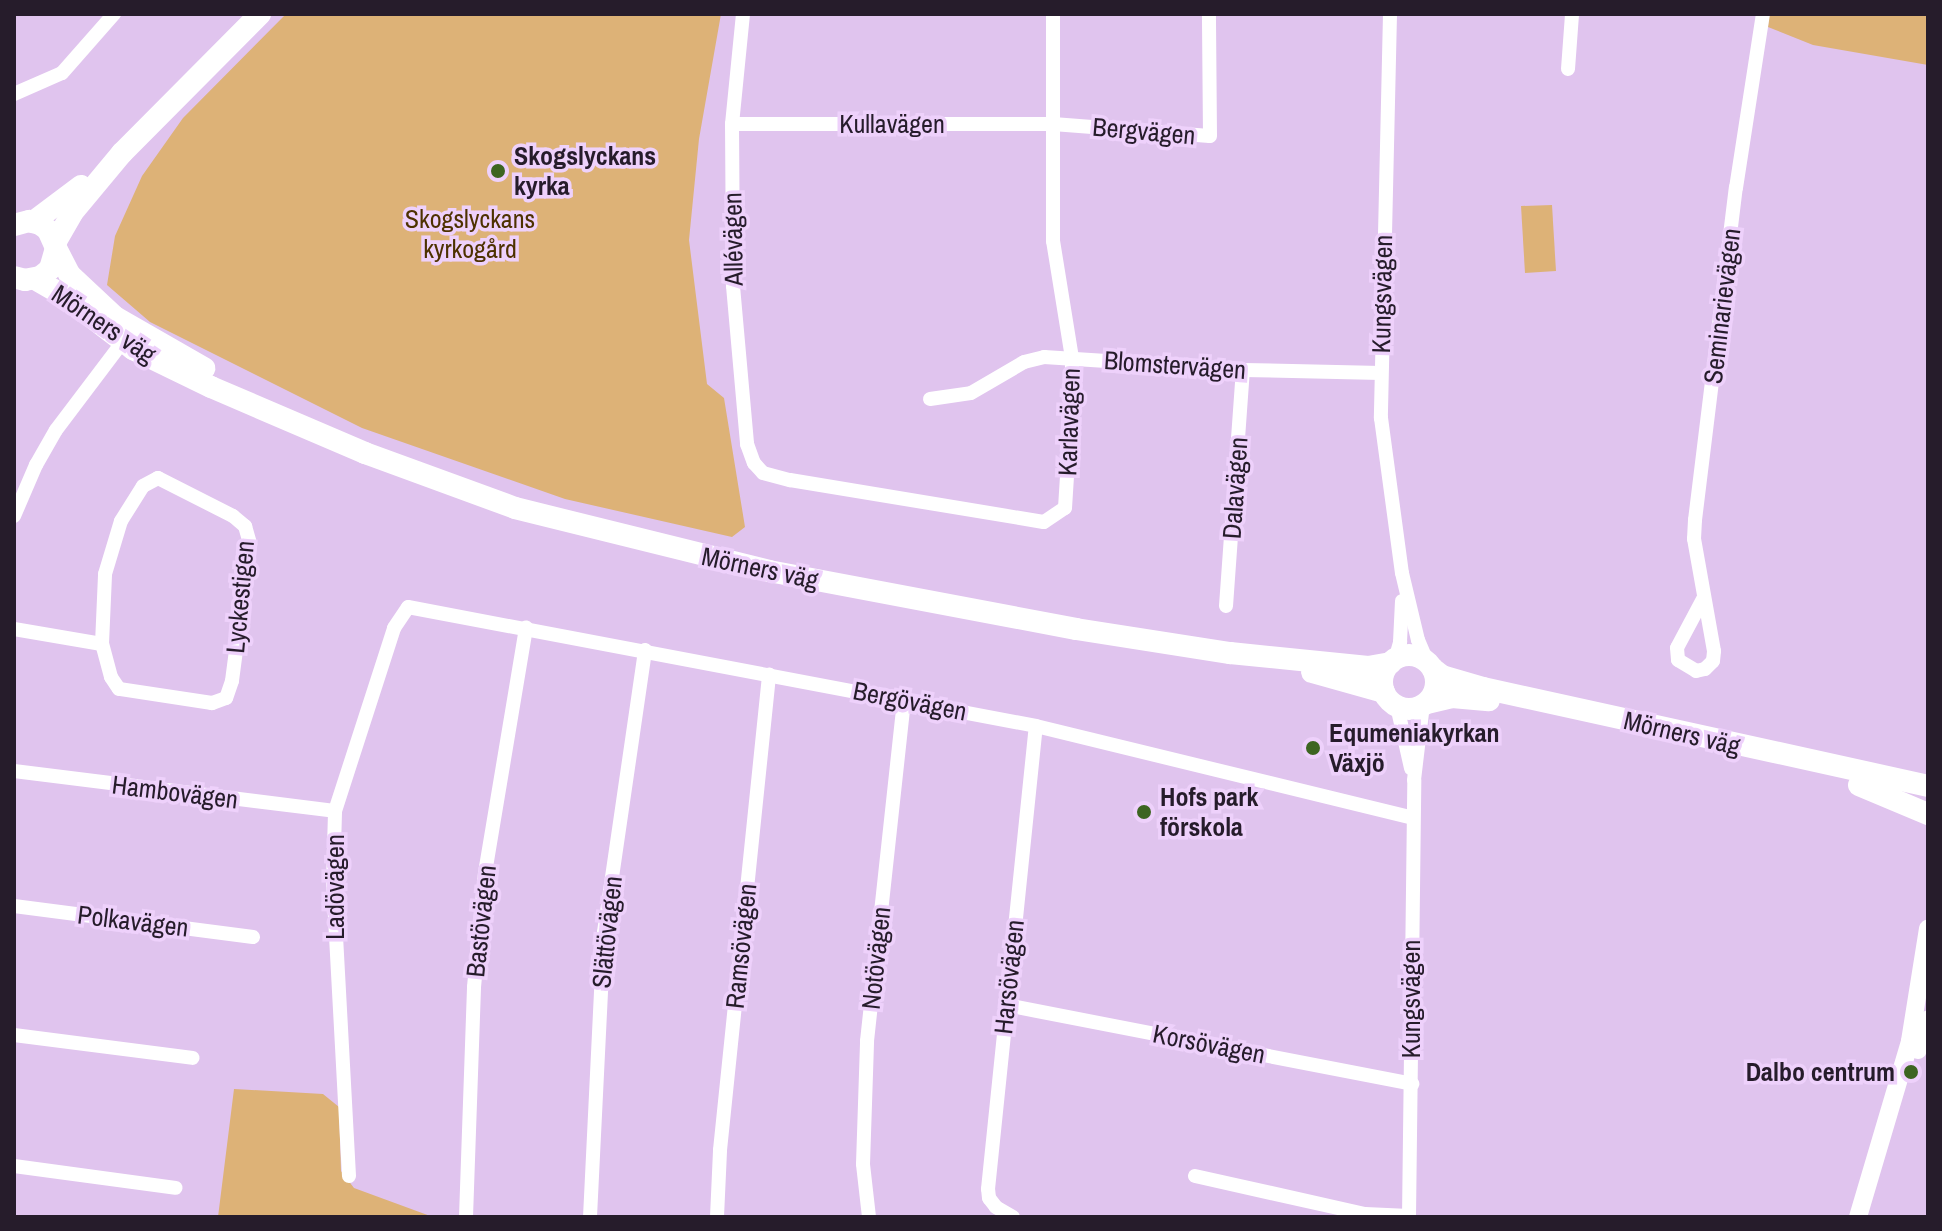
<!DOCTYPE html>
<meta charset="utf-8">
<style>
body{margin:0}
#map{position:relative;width:1942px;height:1231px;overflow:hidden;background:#e0c4ee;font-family:"Archivo Narrow",sans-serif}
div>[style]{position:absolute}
.green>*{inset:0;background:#ddb277}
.minor>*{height:14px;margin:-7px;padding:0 7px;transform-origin:7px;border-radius:7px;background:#fff}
.tertiary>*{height:18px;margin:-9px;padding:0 9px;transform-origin:9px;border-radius:9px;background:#fff}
.secondary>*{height:22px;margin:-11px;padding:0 11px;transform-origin:11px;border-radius:11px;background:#fff}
.secondary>.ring{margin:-11px;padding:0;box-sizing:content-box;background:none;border:22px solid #fff;border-radius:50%}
.dots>*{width:22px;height:22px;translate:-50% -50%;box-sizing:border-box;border:4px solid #eed1fb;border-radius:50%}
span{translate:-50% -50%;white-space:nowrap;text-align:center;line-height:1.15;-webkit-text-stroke:7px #eed1fb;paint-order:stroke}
.street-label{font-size:26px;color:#261c2b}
.poi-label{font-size:26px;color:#261c2b;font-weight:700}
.left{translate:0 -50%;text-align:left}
.right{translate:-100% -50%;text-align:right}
.park-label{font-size:26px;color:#4d3100}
.frame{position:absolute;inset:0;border:16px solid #261c2b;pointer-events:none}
</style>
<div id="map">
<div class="green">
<div style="clip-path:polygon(286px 14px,721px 14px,699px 139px,689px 240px,707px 384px,724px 398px,745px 527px,732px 537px,565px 499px,362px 428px,150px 322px,107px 285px,115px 236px,142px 176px,183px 118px)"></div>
<div style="clip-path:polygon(1769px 14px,1928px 14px,1928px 65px,1813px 45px,1768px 27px)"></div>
<div style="clip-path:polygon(1552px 205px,1556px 271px,1525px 273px,1521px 206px)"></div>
<div style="clip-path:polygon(234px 1089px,323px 1094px,339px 1107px,341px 1171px,354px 1188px,433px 1217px,218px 1217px)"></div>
</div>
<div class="minor">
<div style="left:743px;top:14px;width:111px;rotate:95.7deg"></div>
<div style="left:732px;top:124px;width:162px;rotate:89.6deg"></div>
<div style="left:733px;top:286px;width:159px;rotate:84.9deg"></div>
<div style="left:747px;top:444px;width:20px;rotate:70deg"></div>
<div style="left:754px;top:463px;width:13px;rotate:48deg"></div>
<div style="left:763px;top:473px;width:28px;rotate:15deg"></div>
<div style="left:790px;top:480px;width:257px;rotate:9.4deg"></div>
<div style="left:1044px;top:522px;width:25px;rotate:-34deg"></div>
<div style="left:1065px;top:508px;width:112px;rotate:-86.4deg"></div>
<div style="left:1072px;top:396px;width:38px;rotate:-90deg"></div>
<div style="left:1072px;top:358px;width:119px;rotate:-99.2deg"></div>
<div style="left:1053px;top:241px;width:227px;rotate:-90deg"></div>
<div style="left:1390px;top:14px;width:404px;rotate:91.3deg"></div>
<div style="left:1381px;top:418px;width:156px;rotate:82.3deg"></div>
<div style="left:1402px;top:573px;width:69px;rotate:76.6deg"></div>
<div style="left:1418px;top:640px;width:25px;rotate:67deg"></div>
<div style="left:1568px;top:69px;width:55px;rotate:-85.8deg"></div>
<div style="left:14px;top:94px;width:52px;rotate:-23.6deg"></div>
<div style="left:62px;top:73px;width:79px;rotate:-48.6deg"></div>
<div style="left:732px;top:124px;width:321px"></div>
<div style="left:1053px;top:124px;width:157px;rotate:4.4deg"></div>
<div style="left:1210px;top:136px;width:122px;rotate:-90.5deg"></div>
<div style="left:930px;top:399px;width:41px;rotate:-8.3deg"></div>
<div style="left:971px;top:393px;width:61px;rotate:-30.3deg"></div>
<div style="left:1024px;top:362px;width:21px;rotate:-14deg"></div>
<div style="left:1044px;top:357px;width:199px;rotate:3.7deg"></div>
<div style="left:1243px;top:370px;width:138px;rotate:1.2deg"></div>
<div style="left:158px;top:478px;width:84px;rotate:26.9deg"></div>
<div style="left:233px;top:516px;width:16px;rotate:40deg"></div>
<div style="left:245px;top:526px;width:19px;rotate:74deg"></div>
<div style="left:250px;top:544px;width:138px;rotate:97.5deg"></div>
<div style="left:232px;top:681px;width:18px;rotate:109deg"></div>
<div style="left:226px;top:698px;width:15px;rotate:160deg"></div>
<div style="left:212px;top:703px;width:94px;rotate:-171.4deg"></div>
<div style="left:119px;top:689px;width:14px;rotate:-124deg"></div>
<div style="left:111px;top:677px;width:34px;rotate:-105deg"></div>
<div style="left:102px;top:644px;width:70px;rotate:-87.5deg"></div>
<div style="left:105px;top:574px;width:55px;rotate:-73.2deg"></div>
<div style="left:121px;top:521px;width:41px;rotate:-57.8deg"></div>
<div style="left:143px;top:486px;width:17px;rotate:-28deg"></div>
<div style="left:14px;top:516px;width:56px;rotate:-66.7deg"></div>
<div style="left:36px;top:465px;width:40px;rotate:-60.3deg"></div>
<div style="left:56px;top:430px;width:118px;rotate:-52.9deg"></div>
<div style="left:1703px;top:599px;width:55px;rotate:118deg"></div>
<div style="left:1677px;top:648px;width:12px;rotate:85deg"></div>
<div style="left:1678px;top:660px;width:21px;rotate:31deg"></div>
<div style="left:1696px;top:671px;width:9px;rotate:-13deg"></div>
<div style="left:1705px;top:669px;width:11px;rotate:-45deg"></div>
<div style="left:1713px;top:661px;width:10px;rotate:-84deg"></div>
<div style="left:1714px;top:651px;width:114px;rotate:-100.1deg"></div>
<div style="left:1694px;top:539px;width:19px;rotate:-87deg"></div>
<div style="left:1695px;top:520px;width:335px;rotate:-83deg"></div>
<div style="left:1736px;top:188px;width:176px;rotate:-81.2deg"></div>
<div style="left:1226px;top:606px;width:237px;rotate:-85.9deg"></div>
<div style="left:14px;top:629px;width:89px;rotate:9.7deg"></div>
<div style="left:1395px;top:660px;width:19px;rotate:-74deg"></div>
<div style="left:1400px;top:642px;width:41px;rotate:-87.2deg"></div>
<div style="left:1397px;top:706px;width:64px;rotate:77.3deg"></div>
<div style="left:14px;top:771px;width:323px;rotate:7.1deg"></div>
<div style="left:14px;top:906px;width:241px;rotate:7.4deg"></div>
<div style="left:1006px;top:1005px;width:414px;rotate:11deg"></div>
<div style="left:14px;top:1035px;width:180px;rotate:7.3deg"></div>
<div style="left:14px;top:1166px;width:163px;rotate:7.7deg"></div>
<div style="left:349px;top:1176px;width:292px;rotate:-93.1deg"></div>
<div style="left:333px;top:884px;width:73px;rotate:-88.4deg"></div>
<div style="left:335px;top:811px;width:192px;rotate:-72.1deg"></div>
<div style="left:394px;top:628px;width:25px;rotate:-56deg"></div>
<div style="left:408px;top:607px;width:639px;rotate:10.73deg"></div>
<div style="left:1036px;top:726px;width:388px;rotate:13.7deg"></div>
<div style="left:1195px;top:1176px;width:174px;rotate:12.6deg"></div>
<div style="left:1365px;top:1214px;width:44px;rotate:2.6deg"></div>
<div style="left:466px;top:1217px;width:230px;rotate:-88deg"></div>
<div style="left:474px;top:987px;width:115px;rotate:-84.5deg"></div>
<div style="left:485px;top:873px;width:249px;rotate:-80.5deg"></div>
<div style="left:590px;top:1217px;width:285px;rotate:-87.2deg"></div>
<div style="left:604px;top:932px;width:285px;rotate:-81.7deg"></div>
<div style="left:717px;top:1217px;width:67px;rotate:-87.4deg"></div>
<div style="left:720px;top:1150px;width:478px;rotate:-84.1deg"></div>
<div style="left:869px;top:1217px;width:53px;rotate:-96.5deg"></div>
<div style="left:863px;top:1164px;width:123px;rotate:-88.1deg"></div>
<div style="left:867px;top:1041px;width:343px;rotate:-83.8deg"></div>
<div style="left:1013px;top:1217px;width:20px;rotate:-150deg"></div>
<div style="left:996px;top:1207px;width:11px;rotate:-128deg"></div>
<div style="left:989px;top:1198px;width:9px;rotate:-96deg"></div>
<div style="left:988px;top:1189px;width:465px;rotate:-84.1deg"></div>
<div style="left:1409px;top:1217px;width:437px;rotate:-89.3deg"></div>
<div style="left:1414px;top:780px;width:76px;rotate:-83.2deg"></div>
</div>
<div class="tertiary">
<div style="left:1918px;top:1050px;width:32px;rotate:-72deg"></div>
<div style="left:1858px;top:1217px;width:184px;rotate:-73.5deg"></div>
<div style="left:1910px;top:1041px;width:114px;rotate:-80.9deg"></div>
</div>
<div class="secondary">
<div style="left:33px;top:222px;width:60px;rotate:-36.9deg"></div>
<div style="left:14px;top:225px;width:16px;rotate:-15deg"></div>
<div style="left:29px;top:221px;width:11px;rotate:15deg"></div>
<div style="left:40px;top:224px;width:10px;rotate:37deg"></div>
<div style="left:48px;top:230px;width:20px;rotate:66deg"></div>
<div style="left:56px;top:248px;width:22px;rotate:106deg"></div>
<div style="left:50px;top:269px;width:13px;rotate:141deg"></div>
<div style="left:40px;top:277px;width:15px;rotate:169deg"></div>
<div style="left:25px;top:280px;width:11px;rotate:-165deg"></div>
<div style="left:55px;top:243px;width:34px;rotate:-60deg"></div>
<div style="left:72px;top:213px;width:78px;rotate:-50.2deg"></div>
<div style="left:122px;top:153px;width:196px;rotate:-45.2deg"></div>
<div style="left:56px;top:248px;width:29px;rotate:63deg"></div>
<div style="left:69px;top:274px;width:63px;rotate:43.1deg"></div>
<div style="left:115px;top:317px;width:103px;rotate:29.8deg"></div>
<div style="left:35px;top:279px;width:34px;rotate:30deg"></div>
<div style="left:64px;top:296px;width:87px;rotate:37.5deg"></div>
<div style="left:133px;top:349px;width:87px;rotate:26deg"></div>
<div style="left:211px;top:387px;width:168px;rotate:23.2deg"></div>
<div style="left:365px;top:453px;width:160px;rotate:20.1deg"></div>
<div style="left:515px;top:508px;width:262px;rotate:13.9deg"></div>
<div style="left:769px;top:571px;width:312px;rotate:10.7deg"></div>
<div style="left:1076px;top:629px;width:156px;rotate:8.9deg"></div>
<div style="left:1230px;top:653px;width:139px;rotate:5.8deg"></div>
<div style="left:1368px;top:667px;width:23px;rotate:-10deg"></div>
<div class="ring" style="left:1382px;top:655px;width:32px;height:32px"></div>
<div style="left:1433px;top:669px;width:11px;rotate:38deg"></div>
<div style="left:1442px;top:676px;width:43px;rotate:16.3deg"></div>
<div style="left:1483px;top:688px;width:456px;rotate:12.4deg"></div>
<div style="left:1312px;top:672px;width:75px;rotate:15.5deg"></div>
<div style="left:1427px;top:703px;width:26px;rotate:-13deg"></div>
<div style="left:1452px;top:697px;width:37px;rotate:5deg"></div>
<div style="left:1859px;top:785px;width:75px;rotate:22.8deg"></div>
</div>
<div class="dots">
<div style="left:498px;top:171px;background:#3d6521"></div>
<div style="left:1313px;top:748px;background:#3d6521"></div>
<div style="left:1144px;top:812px;background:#3d6521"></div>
<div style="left:1911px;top:1072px;background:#3d6521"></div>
</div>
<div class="street-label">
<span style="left:892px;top:124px">Kullavägen</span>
<span style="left:1144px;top:131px;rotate:5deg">Bergvägen</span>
<span style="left:733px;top:239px;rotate:-91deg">Allévägen</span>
<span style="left:1382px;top:294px;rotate:-89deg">Kungsvägen</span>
<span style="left:1722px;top:306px;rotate:-83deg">Seminarievägen</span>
<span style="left:104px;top:324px;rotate:34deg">Mörners väg</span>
<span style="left:1175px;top:365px;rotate:4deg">Blomstervägen</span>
<span style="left:1069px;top:422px;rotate:-88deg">Karlavägen</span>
<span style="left:1235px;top:488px;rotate:-86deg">Dalavägen</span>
<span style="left:760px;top:568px;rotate:12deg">Mörners väg</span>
<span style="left:240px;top:597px;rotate:-85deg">Lyckestigen</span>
<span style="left:910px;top:701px;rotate:11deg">Bergövägen</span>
<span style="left:1682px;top:733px;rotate:13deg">Mörners väg</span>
<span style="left:175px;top:792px;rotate:7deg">Hambovägen</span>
<span style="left:335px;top:887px;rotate:-90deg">Ladövägen</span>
<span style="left:133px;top:921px;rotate:7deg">Polkavägen</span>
<span style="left:481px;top:921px;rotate:-84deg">Bastövägen</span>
<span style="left:607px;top:932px;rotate:-84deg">Slättövägen</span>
<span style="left:741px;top:946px;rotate:-84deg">Ramsövägen</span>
<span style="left:876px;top:958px;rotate:-84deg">Notövägen</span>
<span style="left:1009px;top:977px;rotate:-84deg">Harsövägen</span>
<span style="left:1411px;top:999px;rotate:-90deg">Kungsvägen</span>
<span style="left:1209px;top:1044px;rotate:11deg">Korsövägen</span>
</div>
<div class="poi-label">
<span class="left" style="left:514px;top:171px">Skogslyckans<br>kyrka</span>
<span class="left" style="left:1329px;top:748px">Equmeniakyrkan<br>Växjö</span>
<span class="left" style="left:1160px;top:812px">Hofs park<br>förskola</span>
<span class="right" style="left:1895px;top:1072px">Dalbo centrum</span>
</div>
<div class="park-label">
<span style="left:470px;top:234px">Skogslyckans<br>kyrkogård</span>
</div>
<div class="frame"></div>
</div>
